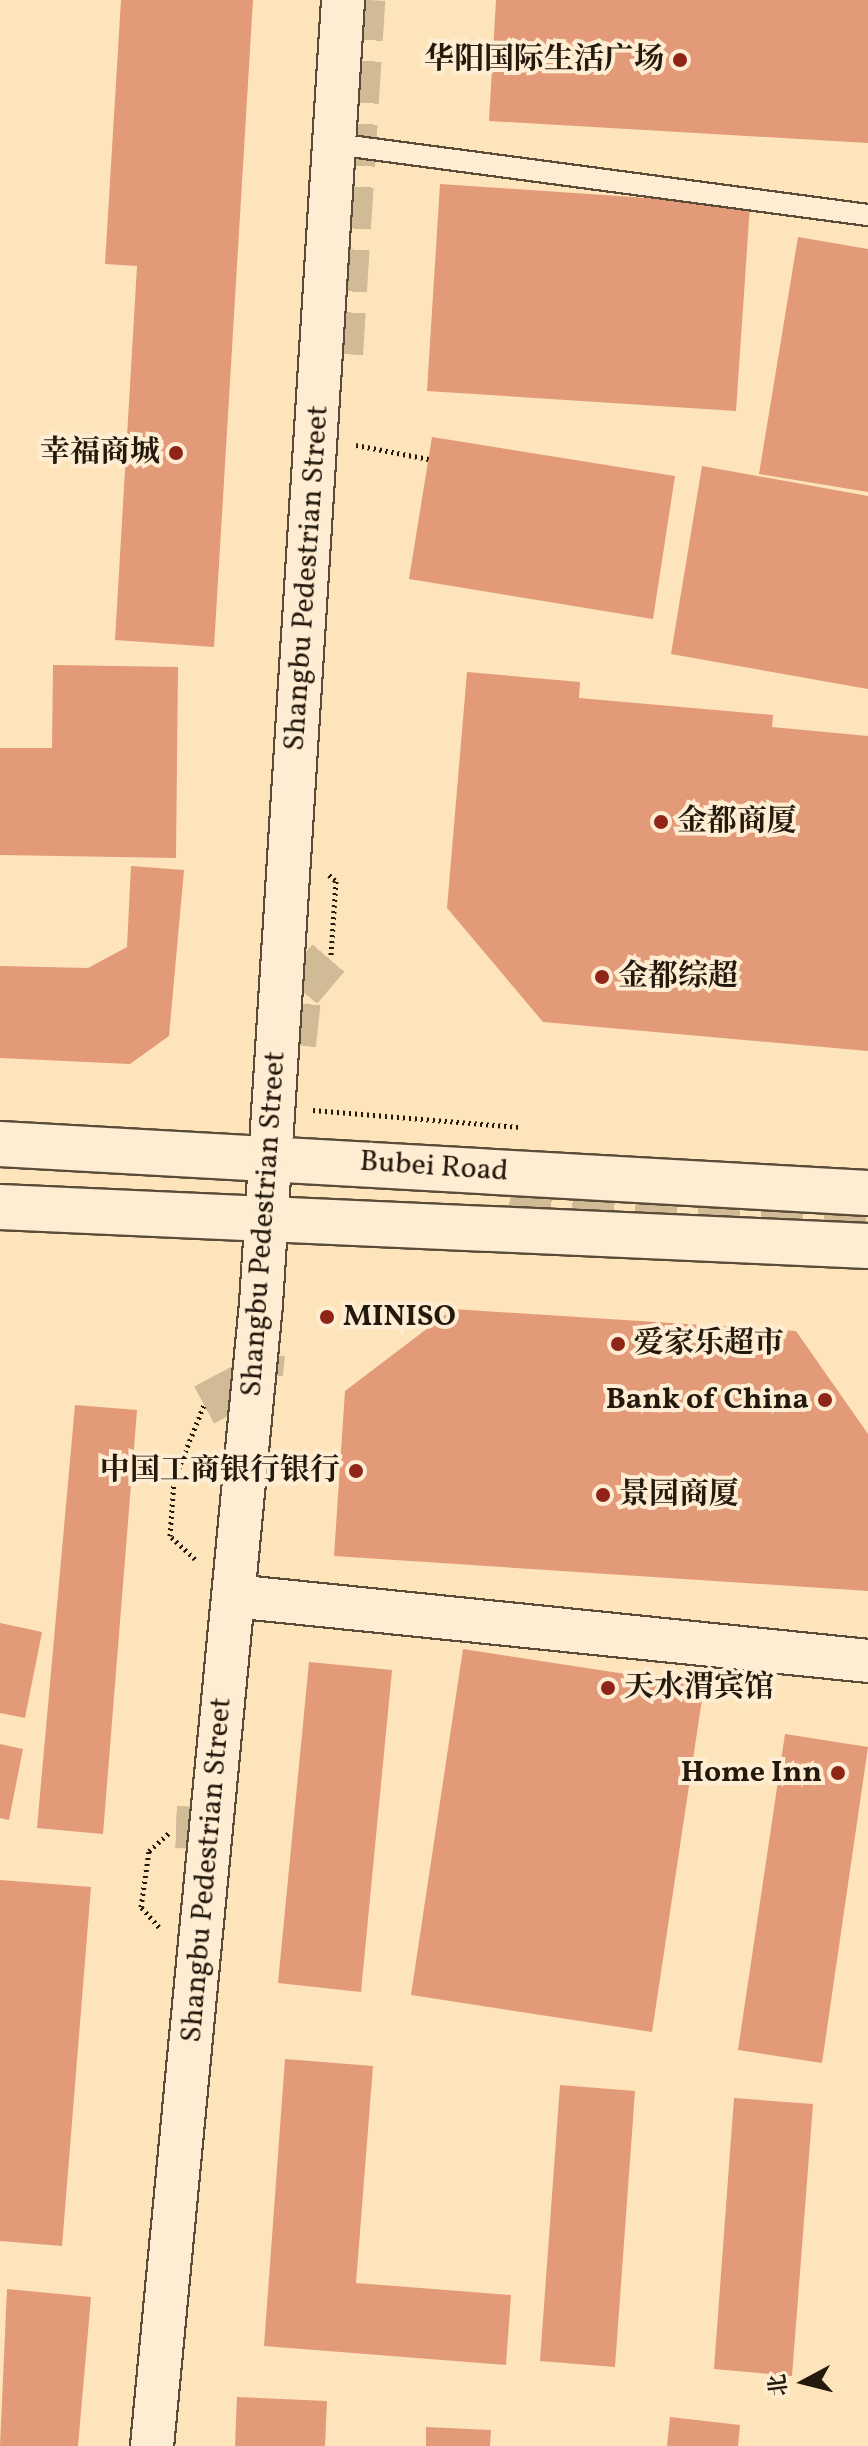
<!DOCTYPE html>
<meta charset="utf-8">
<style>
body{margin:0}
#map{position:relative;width:868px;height:2446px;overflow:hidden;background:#fde4ba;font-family:Vollkorn,"Noto Serif SC",serif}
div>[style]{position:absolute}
.building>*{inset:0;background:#e39a79}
.street-tunnel>*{height:42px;margin-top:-21px;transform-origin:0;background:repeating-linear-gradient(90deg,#d1bb97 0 42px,transparent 0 63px)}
.path>*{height:5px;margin-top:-2.5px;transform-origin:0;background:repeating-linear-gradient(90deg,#23190d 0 2px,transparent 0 6px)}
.roads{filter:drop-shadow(2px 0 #5a4c38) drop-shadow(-2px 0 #5a4c38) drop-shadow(0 2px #5a4c38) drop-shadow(0 -2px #5a4c38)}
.lane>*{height:20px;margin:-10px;padding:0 10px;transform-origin:10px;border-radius:10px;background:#feedd2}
.street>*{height:42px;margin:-21px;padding:0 21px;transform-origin:21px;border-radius:21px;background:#feedd2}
.secondary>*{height:44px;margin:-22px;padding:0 22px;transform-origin:22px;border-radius:22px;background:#feedd2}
.dots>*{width:22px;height:22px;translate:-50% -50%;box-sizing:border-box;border:4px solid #feedd2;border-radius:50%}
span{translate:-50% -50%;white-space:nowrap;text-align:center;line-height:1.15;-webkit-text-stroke:8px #feedd2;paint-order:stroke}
.poi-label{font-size:30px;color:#23190d;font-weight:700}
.right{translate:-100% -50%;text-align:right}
.left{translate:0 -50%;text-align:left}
.street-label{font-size:30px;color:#23190d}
.north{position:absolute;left:764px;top:2342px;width:80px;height:80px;-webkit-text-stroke:6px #feedd2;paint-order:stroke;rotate:263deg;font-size:22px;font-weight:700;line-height:32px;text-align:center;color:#23190d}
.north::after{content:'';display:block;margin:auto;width:28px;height:36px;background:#23190d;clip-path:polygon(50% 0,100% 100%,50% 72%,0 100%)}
</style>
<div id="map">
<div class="building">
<div style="clip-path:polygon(121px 0,253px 0,214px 647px,115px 640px,137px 266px,105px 264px)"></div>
<div style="clip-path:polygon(496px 0,868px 0,868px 143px,489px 121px)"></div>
<div style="clip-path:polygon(440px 184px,750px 205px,736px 411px,427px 391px)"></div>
<div style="clip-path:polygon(798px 237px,868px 249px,868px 492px,759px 474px)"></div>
<div style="clip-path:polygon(432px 437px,675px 476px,653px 619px,409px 579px)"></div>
<div style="clip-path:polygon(702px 466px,868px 496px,868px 689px,671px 654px)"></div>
<div style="clip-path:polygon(53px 665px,178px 667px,176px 858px,0 855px,0 748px,52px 748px)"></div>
<div style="clip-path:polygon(467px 672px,580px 682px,579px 698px,773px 715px,772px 727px,868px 736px,868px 1051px,543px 1022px,447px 908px)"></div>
<div style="clip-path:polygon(131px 866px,184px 870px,169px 1036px,130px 1064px,0 1058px,0 966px,88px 968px,127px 947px)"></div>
<div style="clip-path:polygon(453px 1309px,796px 1331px,868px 1434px,868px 1591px,334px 1556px,345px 1391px)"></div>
<div style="clip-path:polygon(75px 1405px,137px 1410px,103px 1834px,37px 1828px)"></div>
<div style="clip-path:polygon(0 1623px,42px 1632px,25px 1718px,0 1713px)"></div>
<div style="clip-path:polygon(463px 1649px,704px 1686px,652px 2032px,411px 1995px)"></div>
<div style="clip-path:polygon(309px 1662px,392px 1670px,361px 1992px,278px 1983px)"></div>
<div style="clip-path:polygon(785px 1734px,868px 1747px,822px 2063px,738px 2050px)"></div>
<div style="clip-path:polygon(0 1744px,23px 1749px,9px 1820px,0 1818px)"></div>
<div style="clip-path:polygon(0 1880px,91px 1887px,62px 2246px,0 2241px)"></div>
<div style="clip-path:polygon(285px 2059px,373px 2066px,356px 2283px,511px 2295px,506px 2365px,264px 2346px)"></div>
<div style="clip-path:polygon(560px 2085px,635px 2091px,615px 2367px,540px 2361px)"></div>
<div style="clip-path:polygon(734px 2098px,813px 2104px,792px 2376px,714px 2369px)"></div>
<div style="clip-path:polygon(7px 2289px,91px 2297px,78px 2446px,0 2446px)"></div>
<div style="clip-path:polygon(237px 2397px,327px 2401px,325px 2446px,235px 2446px)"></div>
<div style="clip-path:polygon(670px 2417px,740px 2425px,738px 2446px,667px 2446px)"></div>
<div style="clip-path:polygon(426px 2427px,491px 2430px,490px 2446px,426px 2446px)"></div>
</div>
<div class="street-tunnel">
<div style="left:342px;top:354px;width:355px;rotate:-86.4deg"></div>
<div style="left:295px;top:1045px;width:55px;rotate:-83.8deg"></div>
<div style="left:301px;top:990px;width:46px;rotate:-49.4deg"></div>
<div style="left:510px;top:1194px;width:359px;rotate:4.2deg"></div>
<div style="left:204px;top:1405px;width:66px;rotate:-28.1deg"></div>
<div style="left:262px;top:1374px;width:20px;rotate:-84deg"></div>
<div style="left:176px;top:1827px;width:55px;rotate:2.1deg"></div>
</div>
<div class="path">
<div style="left:356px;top:445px;width:74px;rotate:10.9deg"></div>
<div style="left:329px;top:875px;width:9px;rotate:41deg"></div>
<div style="left:336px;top:881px;width:74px;rotate:93.9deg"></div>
<div style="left:313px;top:1110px;width:206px;rotate:4.7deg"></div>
<div style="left:195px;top:1559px;width:34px;rotate:-137deg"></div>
<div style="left:170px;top:1536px;width:56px;rotate:-85.9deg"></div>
<div style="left:174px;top:1480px;width:81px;rotate:-68.2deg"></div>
<div style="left:159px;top:1927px;width:27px;rotate:-132deg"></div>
<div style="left:141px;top:1907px;width:57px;rotate:-81.9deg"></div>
<div style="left:149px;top:1851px;width:27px;rotate:-42deg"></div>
</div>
<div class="roads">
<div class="lane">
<div style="left:335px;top:144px;width:538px;rotate:7.59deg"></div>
</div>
<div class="street">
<div style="left:233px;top:1596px;width:638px;rotate:5.84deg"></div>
<div style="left:152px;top:2446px;width:1147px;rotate:-84.55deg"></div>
<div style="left:261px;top:1304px;width:1307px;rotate:-86.4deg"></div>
</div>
<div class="secondary">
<div style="left:0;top:1144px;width:869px;rotate:3.23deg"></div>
<div style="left:0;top:1207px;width:869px;rotate:2.57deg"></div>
</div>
</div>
<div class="dots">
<div style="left:680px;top:60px;background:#8f2418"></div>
<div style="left:176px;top:453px;background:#8f2418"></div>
<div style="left:661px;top:822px;background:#8f2418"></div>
<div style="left:602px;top:977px;background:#8f2418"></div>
<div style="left:327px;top:1317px;background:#8f2418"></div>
<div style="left:618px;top:1344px;background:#8f2418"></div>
<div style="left:825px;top:1400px;background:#8f2418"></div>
<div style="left:356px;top:1471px;background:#8f2418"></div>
<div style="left:603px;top:1495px;background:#8f2418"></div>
<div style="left:608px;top:1688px;background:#8f2418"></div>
<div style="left:838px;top:1773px;background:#8f2418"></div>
</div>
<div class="poi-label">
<span class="right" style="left:664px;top:60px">华阳国际生活广场</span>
<span class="right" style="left:160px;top:453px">幸福商城</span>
<span class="left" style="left:677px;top:822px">金都商厦</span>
<span class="left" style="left:618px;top:977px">金都综超</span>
<span class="left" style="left:343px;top:1317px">MINISO</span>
<span class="left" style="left:634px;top:1344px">爱家乐超市</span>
<span class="right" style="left:809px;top:1400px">Bank of China</span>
<span class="right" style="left:340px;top:1471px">中国工商银行银行</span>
<span class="left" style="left:619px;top:1495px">景园商厦</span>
<span class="left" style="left:624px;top:1688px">天水渭宾馆</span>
<span class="right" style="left:822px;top:1773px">Home Inn</span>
</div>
<div class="street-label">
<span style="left:307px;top:578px;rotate:-86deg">Shangbu Pedestrian Street</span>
<span style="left:434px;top:1167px;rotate:4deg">Bubei Road</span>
<span style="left:264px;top:1224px;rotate:-86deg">Shangbu Pedestrian Street</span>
<span style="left:207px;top:1870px;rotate:-85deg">Shangbu Pedestrian Street</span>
</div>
<div class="north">北</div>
</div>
